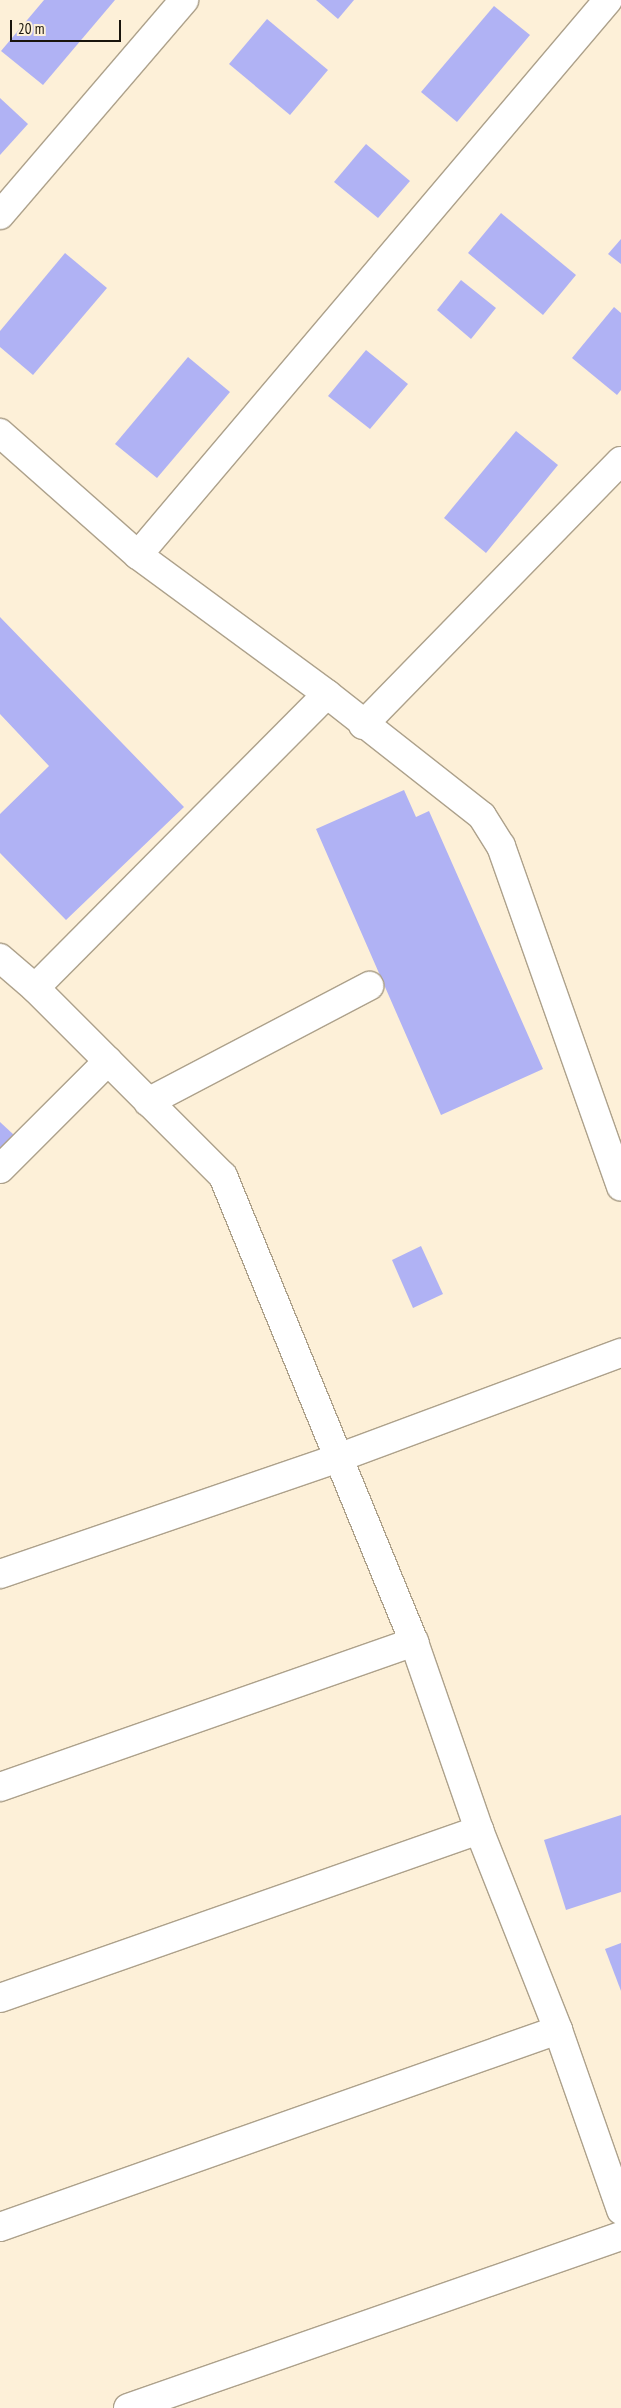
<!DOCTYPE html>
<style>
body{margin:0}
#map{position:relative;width:621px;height:2408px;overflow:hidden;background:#fdf0d8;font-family:"PT Sans Narrow",sans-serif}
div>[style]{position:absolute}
.building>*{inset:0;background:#b0b2f4}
.roads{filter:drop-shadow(1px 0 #ada18b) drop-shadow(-1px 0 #ada18b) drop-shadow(0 1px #ada18b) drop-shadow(0 -1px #ada18b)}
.minor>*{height:28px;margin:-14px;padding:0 14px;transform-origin:14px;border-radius:14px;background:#fff}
span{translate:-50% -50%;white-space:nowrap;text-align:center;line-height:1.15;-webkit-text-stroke:4px #fdf0d8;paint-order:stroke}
.scale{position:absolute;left:10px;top:20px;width:111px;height:22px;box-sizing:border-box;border:2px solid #19140c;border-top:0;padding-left:6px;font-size:15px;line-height:18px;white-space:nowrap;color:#19140c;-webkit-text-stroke:4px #fdf0d8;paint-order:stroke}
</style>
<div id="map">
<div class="building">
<div style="clip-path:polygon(44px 0,115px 0,43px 85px,1px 51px)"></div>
<div style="clip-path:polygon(316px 0,354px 0,338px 19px)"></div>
<div style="clip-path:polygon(494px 6px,530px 35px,457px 122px,421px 92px)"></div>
<div style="clip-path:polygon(267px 19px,328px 70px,290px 115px,229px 64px)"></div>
<div style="clip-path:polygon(0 98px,28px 124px,0 155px)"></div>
<div style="clip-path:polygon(366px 144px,410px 181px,378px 218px,334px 182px)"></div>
<div style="clip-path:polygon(501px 213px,576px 275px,543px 315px,468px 253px)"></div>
<div style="clip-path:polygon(621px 239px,621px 264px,608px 254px)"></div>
<div style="clip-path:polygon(65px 253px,107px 288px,33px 375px,0 347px,0 331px)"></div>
<div style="clip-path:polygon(461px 280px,496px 308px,471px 339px,437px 310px)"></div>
<div style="clip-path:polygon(614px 307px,621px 313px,621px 390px,617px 395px,572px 358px)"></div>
<div style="clip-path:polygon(366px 350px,408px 384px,370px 429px,328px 396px)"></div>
<div style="clip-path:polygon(188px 357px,230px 392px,157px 478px,115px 444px)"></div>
<div style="clip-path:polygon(516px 431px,558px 465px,486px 553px,444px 518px)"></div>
<div style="clip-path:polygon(0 617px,184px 807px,66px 920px,0 853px,0 814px,49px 766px,0 714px)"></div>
<div style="clip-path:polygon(404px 790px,416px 817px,429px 811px,543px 1069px,441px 1115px,316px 829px)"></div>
<div style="clip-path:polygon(0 1122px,14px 1135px,0 1150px)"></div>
<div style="clip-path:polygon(421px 1246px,443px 1294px,413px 1308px,392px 1260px)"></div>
<div style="clip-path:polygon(621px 1815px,621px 1892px,566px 1910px,544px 1840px)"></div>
<div style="clip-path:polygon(621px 1943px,621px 1991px,605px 1949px)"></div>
</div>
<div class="roads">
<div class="minor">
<div style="left:0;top:215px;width:283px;rotate:-49.4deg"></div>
<div style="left:0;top:433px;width:184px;rotate:41.5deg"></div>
<div style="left:138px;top:555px;width:235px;rotate:36.3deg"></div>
<div style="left:327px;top:694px;width:197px;rotate:38.2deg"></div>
<div style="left:482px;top:816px;width:36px;rotate:58deg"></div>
<div style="left:501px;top:846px;width:361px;rotate:70.6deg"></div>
<div style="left:138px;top:555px;width:727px;rotate:-49.74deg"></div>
<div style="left:363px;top:725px;width:369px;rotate:-45.7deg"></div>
<div style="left:0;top:958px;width:46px;rotate:40.6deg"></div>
<div style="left:35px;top:988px;width:266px;rotate:45deg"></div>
<div style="left:223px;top:1176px;width:504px;rotate:67.71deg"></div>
<div style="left:414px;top:1642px;width:199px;rotate:70.9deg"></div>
<div style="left:479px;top:1830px;width:215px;rotate:68.4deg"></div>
<div style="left:558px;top:2030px;width:191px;rotate:70.7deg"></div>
<div style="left:35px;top:988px;width:414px;rotate:-45.2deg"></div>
<div style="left:148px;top:1102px;width:250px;rotate:-27.7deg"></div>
<div style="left:0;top:1169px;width:153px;rotate:-45deg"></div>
<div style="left:0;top:1574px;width:357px;rotate:-18.9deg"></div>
<div style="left:338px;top:1458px;width:302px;rotate:-20.4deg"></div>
<div style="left:0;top:1787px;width:439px;rotate:-19.3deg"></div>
<div style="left:0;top:1998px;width:508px;rotate:-19.33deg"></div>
<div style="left:0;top:2227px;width:592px;rotate:-19.45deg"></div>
<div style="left:128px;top:2408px;width:522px;rotate:-19.23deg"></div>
</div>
</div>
<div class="scale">20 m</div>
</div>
